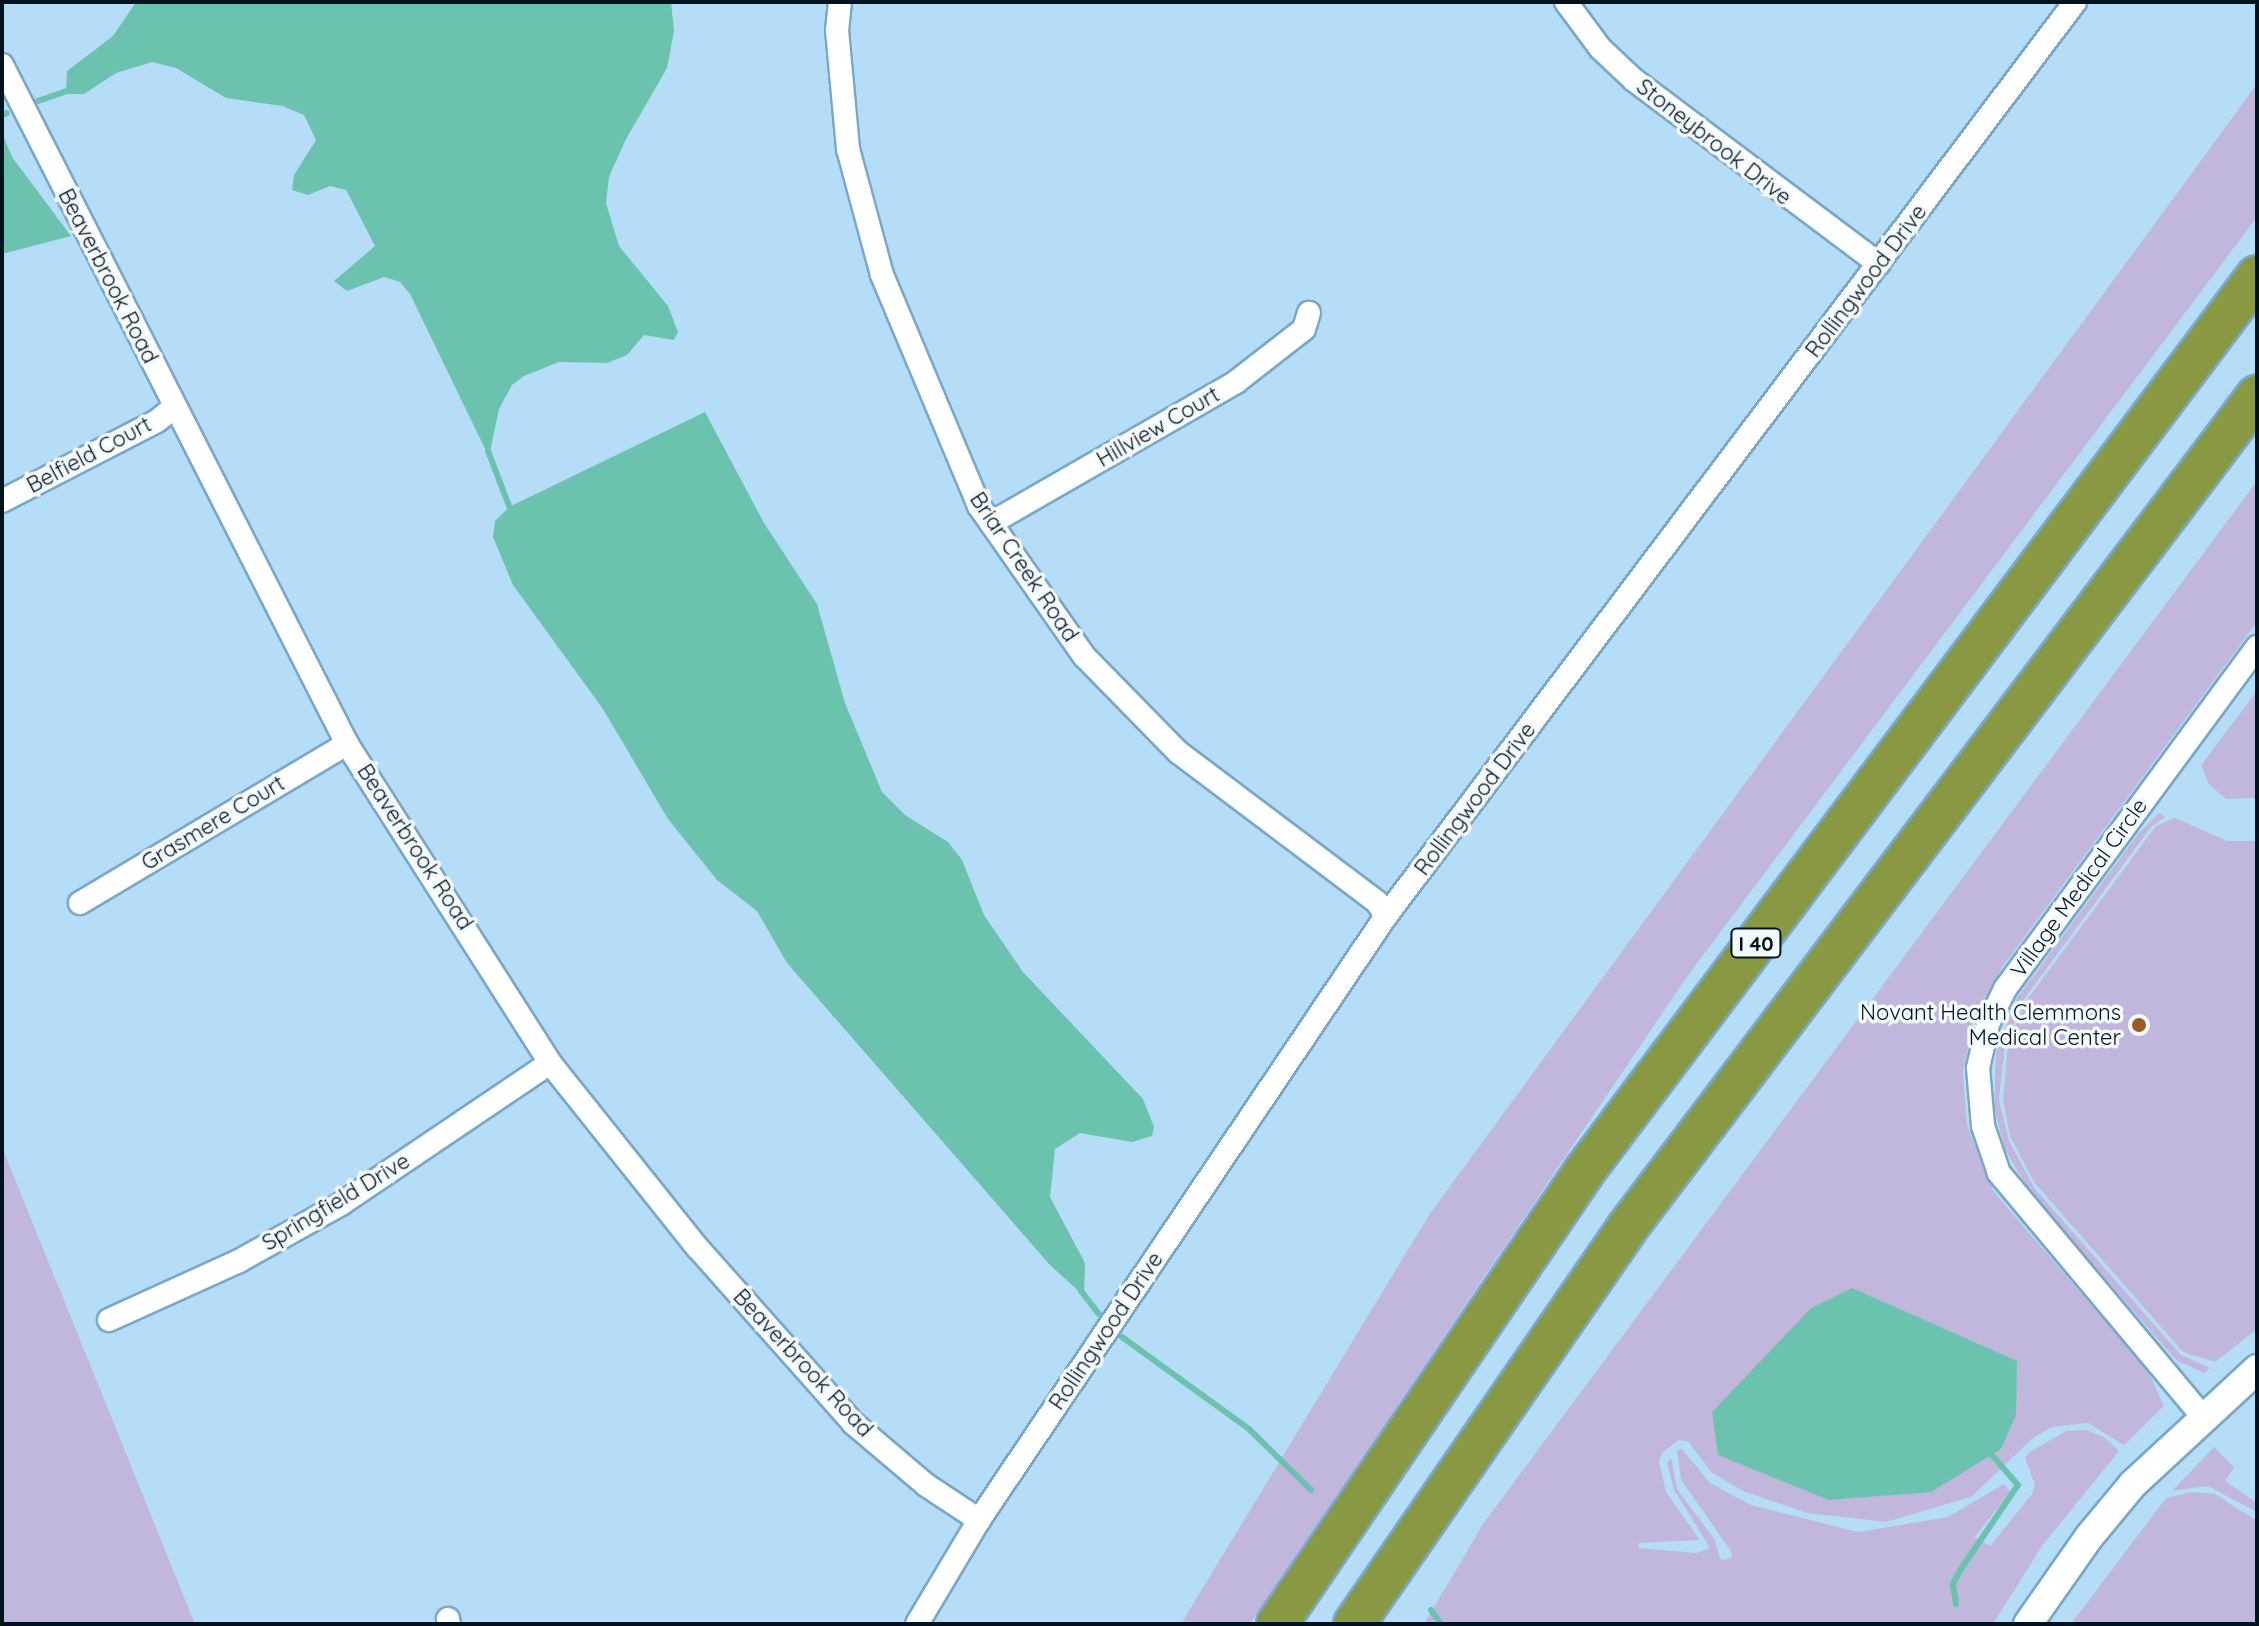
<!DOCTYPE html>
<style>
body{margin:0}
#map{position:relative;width:2259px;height:1626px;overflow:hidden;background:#b6ddf8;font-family:Quicksand,sans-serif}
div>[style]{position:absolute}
.green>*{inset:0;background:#c1b7dc}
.water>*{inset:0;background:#6bc3af}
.stream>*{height:6px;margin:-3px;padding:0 3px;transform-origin:3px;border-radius:3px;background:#6bc3af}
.roads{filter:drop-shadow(2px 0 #79a8c8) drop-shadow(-2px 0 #79a8c8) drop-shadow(0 2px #79a8c8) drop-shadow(0 -2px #79a8c8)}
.minor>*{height:22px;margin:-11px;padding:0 11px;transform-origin:11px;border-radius:11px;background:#fff}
.tertiary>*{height:28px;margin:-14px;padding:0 14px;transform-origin:14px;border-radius:14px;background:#fff}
.motorway>*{height:40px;margin:-20px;padding:0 20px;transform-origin:20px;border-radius:20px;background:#899843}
.dots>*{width:22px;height:22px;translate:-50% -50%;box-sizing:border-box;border:4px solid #f4f9fc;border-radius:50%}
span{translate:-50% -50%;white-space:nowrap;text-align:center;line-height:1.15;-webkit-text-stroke:7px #f4f9fc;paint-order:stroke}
.shield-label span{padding:2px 6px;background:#f4f9fc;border:2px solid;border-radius:6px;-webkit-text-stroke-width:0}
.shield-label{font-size:20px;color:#02131f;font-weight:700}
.street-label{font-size:22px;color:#02131f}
.poi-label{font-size:22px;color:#02131f}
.right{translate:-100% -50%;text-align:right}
.frame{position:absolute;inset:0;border:4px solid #02131f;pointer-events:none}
</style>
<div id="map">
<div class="green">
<div style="clip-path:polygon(2257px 84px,2257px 217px,1686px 978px,1250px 1624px,1181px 1624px,1429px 1215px)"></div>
<div style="clip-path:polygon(2257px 481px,2257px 622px,2003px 966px,1974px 1019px,1963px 1073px,1967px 1125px,1994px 1192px,2148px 1371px,2164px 1406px,2124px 1445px,2088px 1423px,2052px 1427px,2033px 1438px,1971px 1497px,1886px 1522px,1807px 1513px,1743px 1491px,1712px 1473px,1688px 1441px,1679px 1440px,1663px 1452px,1659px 1461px,1666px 1492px,1700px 1540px,1639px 1543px,1638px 1548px,1697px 1553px,1710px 1548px,1674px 1490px,1667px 1463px,1671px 1458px,1677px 1489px,1715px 1540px,1720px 1559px,1725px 1560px,1732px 1557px,1731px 1551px,1681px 1480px,1677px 1450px,1682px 1449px,1710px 1483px,1751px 1505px,1858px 1532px,1948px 1517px,2004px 1484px,2010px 1492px,1975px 1537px,1990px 1546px,2032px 1494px,2035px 1485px,2025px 1458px,2030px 1452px,2066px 1431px,2086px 1430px,2104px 1437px,2119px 1451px,2042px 1546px,1993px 1624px,1424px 1624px,1483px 1524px)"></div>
<div style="clip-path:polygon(2257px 691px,2257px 798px,2226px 799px,2209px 784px,2201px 765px)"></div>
<div style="clip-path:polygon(2159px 813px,2165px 817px,2151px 827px,2024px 999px,2005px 1044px,1999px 1100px,2009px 1141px,2035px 1189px,2181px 1355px,2210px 1368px,2204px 1373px,2176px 1360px,2029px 1191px,2005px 1149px,1994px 1108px,1996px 1053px,2017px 998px,2138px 834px)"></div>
<div style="clip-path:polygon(2175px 818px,2227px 841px,2257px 841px,2257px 1329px,2215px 1362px,2183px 1352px,2034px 1182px,2010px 1136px,2003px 1100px,2008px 1044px,2026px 1001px,2156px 826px)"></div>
<div style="clip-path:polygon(2px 1147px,195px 1624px,2px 1624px)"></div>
<div style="clip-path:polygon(2214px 1447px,2234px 1467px,2225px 1481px,2257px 1503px,2257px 1512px,2208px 1486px,2172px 1491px)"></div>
<div style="clip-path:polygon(2193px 1492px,2215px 1494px,2257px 1521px,2257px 1624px,2071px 1624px,2166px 1498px)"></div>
</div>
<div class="water">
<div style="clip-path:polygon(136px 2px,671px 2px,674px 31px,667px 68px,625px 141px,609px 177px,606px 203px,619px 246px,668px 306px,678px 332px,674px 340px,644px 335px,627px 355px,607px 363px,559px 362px,524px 376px,512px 385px,499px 409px,489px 457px,410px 294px,400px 282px,384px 277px,347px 291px,334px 281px,375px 246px,346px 190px,330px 186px,308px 195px,292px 190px,294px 175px,316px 140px,304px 115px,282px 106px,226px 98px,176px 68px,152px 62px,116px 73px,84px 94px,66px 94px,67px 71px,113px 36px)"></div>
<div style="clip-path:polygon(2px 133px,12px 157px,71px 236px,2px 254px)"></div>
<div style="clip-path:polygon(705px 412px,764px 523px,817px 604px,845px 703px,882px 792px,905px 815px,948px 842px,962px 860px,984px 915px,1023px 972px,1143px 1099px,1154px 1127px,1152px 1136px,1132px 1142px,1080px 1133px,1055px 1149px,1050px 1197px,1085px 1263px,1084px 1296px,1050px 1265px,787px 963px,757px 911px,717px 880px,668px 819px,603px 709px,513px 585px,493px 537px,495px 521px,509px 507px)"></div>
<div style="clip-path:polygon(1852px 1288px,2017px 1361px,2016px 1415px,2001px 1449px,1931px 1492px,1829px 1500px,1718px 1455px,1712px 1412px,1811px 1308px)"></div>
</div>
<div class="stream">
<div style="left:35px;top:102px;width:39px;rotate:-19deg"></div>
<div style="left:2px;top:115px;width:5px;rotate:-22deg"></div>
<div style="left:488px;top:451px;width:64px;rotate:69deg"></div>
<div style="left:1081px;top:1291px;width:29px;rotate:52deg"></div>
<div style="left:1122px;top:1337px;width:157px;rotate:35.9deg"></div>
<div style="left:1249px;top:1429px;width:87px;rotate:44.5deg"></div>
<div style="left:1956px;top:1604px;width:20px;rotate:-99deg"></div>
<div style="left:1953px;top:1584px;width:13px;rotate:-63deg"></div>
<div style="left:1959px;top:1572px;width:105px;rotate:-55.9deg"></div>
<div style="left:2018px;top:1485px;width:41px;rotate:-131.1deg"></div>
<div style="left:1431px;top:1610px;width:17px;rotate:54deg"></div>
</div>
<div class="roads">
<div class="minor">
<div style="left:840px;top:2px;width:28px;rotate:96deg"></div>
<div style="left:837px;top:30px;width:120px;rotate:84.7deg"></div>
<div style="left:848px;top:149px;width:131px;rotate:74.9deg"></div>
<div style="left:882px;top:275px;width:251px;rotate:67.2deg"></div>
<div style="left:979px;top:506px;width:183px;rotate:55deg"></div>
<div style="left:1084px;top:656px;width:134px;rotate:45.6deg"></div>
<div style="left:1178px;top:752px;width:249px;rotate:37deg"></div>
<div style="left:1377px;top:902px;width:17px;rotate:57deg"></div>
<div style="left:1566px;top:2px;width:57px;rotate:53.5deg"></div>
<div style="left:1600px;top:48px;width:47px;rotate:43.3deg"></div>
<div style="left:1634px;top:80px;width:306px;rotate:36.9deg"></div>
<div style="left:2px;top:65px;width:762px;rotate:63.06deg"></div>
<div style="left:347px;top:744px;width:378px;rotate:57.5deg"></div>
<div style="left:550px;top:1063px;width:236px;rotate:51.4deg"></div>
<div style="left:697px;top:1247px;width:235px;rotate:48.4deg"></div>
<div style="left:853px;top:1423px;width:96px;rotate:40.3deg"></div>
<div style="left:926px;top:1485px;width:64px;rotate:33.4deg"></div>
<div style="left:2px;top:501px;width:174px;rotate:-27.3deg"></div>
<div style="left:157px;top:421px;width:22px;rotate:-39deg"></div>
<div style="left:991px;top:523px;width:283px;rotate:-29.9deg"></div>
<div style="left:1236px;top:382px;width:86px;rotate:-37.9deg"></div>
<div style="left:1304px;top:329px;width:17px;rotate:-73deg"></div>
<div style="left:80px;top:903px;width:311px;rotate:-30.8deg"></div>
<div style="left:109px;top:1320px;width:143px;rotate:-24.4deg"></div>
<div style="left:239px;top:1261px;width:117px;rotate:-29.2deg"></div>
<div style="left:341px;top:1204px;width:252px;rotate:-34deg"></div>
<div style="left:2203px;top:1417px;width:318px;rotate:-129.9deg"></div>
<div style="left:1999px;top:1173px;width:50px;rotate:-108.8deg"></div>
<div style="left:1983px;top:1126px;width:58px;rotate:-94.9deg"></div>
<div style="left:1978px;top:1068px;width:45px;rotate:-77.2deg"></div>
<div style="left:1988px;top:1024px;width:39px;rotate:-64deg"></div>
<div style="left:2005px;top:989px;width:425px;rotate:-53.6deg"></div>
<div style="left:448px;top:1619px;width:5px;rotate:79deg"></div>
<div style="left:917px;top:1624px;width:121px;rotate:-59.2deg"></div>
<div style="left:979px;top:1520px;width:728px;rotate:-56.03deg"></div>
<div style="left:1386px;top:916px;width:1145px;rotate:-52.99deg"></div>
</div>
<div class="tertiary">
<div style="left:2028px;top:1624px;width:106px;rotate:-55deg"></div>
<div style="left:2089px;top:1537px;width:69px;rotate:-50.3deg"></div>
<div style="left:2133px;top:1484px;width:169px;rotate:-42.8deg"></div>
</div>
<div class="motorway">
<div style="left:1277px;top:1624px;width:550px;rotate:-55.82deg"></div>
<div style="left:1586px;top:1169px;width:1117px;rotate:-53.08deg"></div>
<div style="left:1354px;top:1624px;width:481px;rotate:-55.4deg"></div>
<div style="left:1627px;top:1228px;width:1044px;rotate:-52.87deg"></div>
</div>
</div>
<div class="dots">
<div style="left:2139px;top:1025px;background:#9b5c25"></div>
</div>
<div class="shield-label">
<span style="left:1756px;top:943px">I 40</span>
</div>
<div class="street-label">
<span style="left:1714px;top:142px;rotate:38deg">Stoneybrook Drive</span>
<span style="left:108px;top:276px;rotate:63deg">Beaverbrook Road</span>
<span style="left:1866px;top:281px;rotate:-53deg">Rollingwood Drive</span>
<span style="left:1158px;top:427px;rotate:-30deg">Hillview Court</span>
<span style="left:89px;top:455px;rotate:-28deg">Belfield Court</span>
<span style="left:1024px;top:567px;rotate:56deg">Briar Creek Road</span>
<span style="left:1475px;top:799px;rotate:-53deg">Rollingwood Drive</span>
<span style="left:213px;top:823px;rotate:-31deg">Grasmere Court</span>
<span style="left:415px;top:847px;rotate:57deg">Beaverbrook Road</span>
<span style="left:2079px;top:888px;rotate:-54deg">Village Medical Circle</span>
<span style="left:336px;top:1202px;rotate:-31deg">Springfield Drive</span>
<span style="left:1106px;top:1331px;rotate:-56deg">Rollingwood Drive</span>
<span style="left:803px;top:1363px;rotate:47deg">Beaverbrook Road</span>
</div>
<div class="poi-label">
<span class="right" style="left:2121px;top:1025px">Novant Health Clemmons<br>Medical Center</span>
</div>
<div class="frame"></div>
</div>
